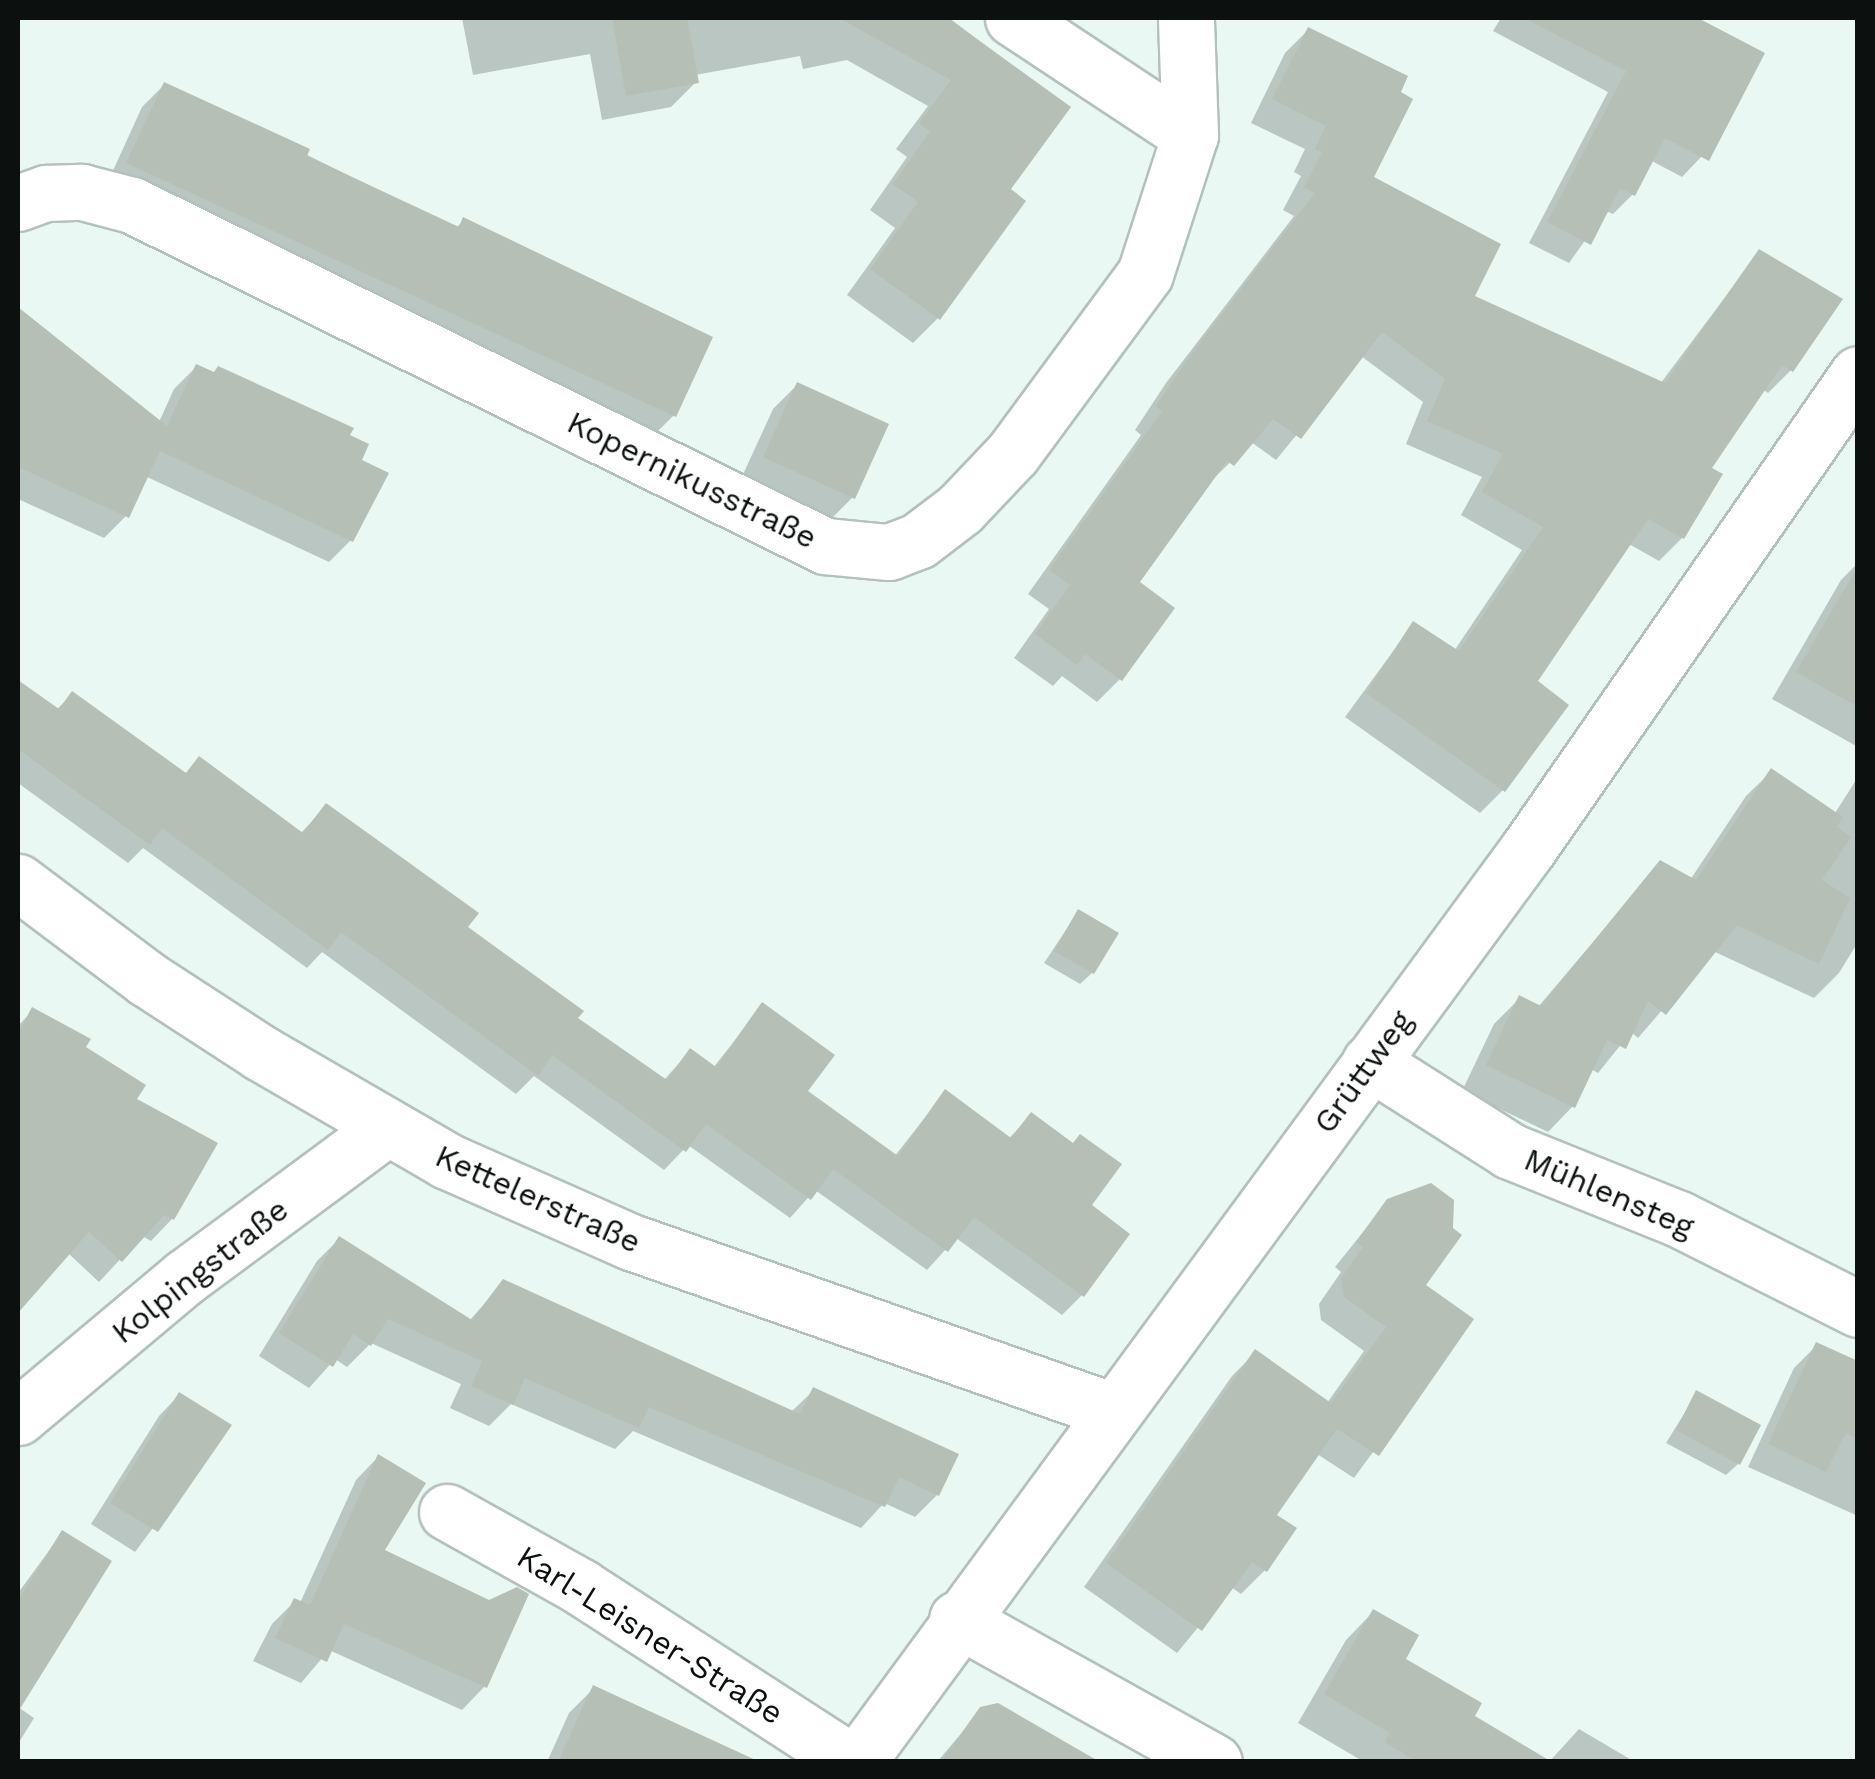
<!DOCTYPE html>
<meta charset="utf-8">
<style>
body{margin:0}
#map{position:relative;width:1875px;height:1779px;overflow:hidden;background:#e9f8f2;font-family:"Work Sans",sans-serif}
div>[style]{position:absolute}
.shadow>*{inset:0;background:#0003}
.building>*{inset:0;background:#b5bfb5}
.roads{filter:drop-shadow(2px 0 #b3c1bc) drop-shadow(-2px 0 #b3c1bc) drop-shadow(0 2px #b3c1bc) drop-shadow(0 -2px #b3c1bc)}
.street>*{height:55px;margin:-27.5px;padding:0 27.5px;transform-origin:27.5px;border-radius:27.5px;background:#fff}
span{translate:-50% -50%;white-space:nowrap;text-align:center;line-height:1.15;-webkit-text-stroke:10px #fff;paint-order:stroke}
.street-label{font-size:32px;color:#0c110f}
.frame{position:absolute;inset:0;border:20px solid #0c110f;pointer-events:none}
</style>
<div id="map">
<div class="shadow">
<div style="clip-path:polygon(462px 18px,949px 18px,1067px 107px,1007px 190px,938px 318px,913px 343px,847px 295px,895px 228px,870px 210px,907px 157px,896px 149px,928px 106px,847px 60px,803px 69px,800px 56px,695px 75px,696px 82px,671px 107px,602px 120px,590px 54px,473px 75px)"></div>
<div style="clip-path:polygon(1501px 18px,1693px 18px,1718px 31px,1701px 157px,1682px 177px,1650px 160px,1633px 194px,1613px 214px,1606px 211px,1569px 263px,1529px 243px,1608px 92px,1493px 31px)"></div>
<div style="clip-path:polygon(1308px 30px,1370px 178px,1471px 298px,1660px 384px,1759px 252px,1791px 370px,1768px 393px,1762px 389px,1708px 468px,1720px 475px,1682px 538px,1659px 561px,1629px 544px,1534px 681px,1503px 790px,1480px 813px,1345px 717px,1413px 624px,1454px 651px,1522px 550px,1461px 515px,1482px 477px,1406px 444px,1423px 402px,1361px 356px,1276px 460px,1251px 442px,1207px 485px,1136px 583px,1120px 679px,1097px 702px,1062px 676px,1053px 686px,1014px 658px,1049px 609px,1028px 594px,1141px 435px,1135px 430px,1166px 383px,1294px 216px,1283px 210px,1301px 176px,1294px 172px,1305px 149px,1251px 123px,1285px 53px)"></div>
<div style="clip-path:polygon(164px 85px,456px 228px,464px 220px,674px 415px,651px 438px,106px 186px,142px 107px)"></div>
<div style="clip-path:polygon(26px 317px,159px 422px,174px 389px,196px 367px,347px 436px,359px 462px,351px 540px,329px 562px,145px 476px,126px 516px,104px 538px,18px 499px,18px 326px)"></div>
<div style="clip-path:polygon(797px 385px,853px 497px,828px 522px,740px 481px,773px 409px)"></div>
<div style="clip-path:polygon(1858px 563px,1858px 747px,1772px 699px,1841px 580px)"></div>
<div style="clip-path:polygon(18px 684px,56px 710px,73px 694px,184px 775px,199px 759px,300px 834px,326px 806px,575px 1019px,663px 1081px,690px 1051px,713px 1068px,762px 1006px,805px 1091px,894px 1157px,945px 1092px,1008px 1139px,1032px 1115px,1088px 1206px,1082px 1295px,1062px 1315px,956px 1238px,927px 1270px,815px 1190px,790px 1218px,688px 1145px,664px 1170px,534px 1076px,516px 1094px,322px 952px,307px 968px,143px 848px,128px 863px,18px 783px)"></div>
<div style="clip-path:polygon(1772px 771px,1835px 813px,1858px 777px,1858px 942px,1839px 973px,1814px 998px,1713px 951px,1638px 1038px,1631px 1032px,1598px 1073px,1591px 1069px,1573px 1106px,1548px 1132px,1462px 1091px,1494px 1024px,1520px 998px,1538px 1007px,1660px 863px,1690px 880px,1746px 796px)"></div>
<div style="clip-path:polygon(1078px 912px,1092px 973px,1080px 984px,1044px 963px)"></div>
<div style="clip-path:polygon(33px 1010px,134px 1100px,172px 1219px,151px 1241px,142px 1236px,99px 1282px,68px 1253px,18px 1310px,18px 1026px)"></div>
<div style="clip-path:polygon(1388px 1201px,1422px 1286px,1470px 1320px,1354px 1478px,1317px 1454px,1274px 1515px,1265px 1570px,1241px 1594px,1231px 1587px,1177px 1653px,1084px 1587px,1232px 1376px,1255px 1353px,1327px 1403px,1364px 1351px,1321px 1320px,1319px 1304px,1341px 1272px,1335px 1267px)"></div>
<div style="clip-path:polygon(339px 1239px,469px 1321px,504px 1282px,791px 1412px,814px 1390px,937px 1495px,915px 1517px,884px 1503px,861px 1528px,633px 1431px,615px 1449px,511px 1404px,489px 1426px,450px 1408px,461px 1384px,371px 1343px,347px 1367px,335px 1359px,309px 1388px,259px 1356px,317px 1261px)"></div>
<div style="clip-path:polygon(1817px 1345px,1858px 1365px,1858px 1516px,1748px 1467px,1794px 1368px)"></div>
<div style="clip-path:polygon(1697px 1393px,1738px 1464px,1726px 1475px,1666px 1443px)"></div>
<div style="clip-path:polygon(179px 1395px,229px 1426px,135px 1552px,91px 1524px,159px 1416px)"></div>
<div style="clip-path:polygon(378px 1457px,381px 1551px,485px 1686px,462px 1710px,329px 1650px,301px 1683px,253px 1661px,272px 1624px,295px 1601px,300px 1603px,356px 1480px)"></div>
<div style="clip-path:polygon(62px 1533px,109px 1562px,18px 1707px,34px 1718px,18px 1744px,18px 1593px)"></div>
<div style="clip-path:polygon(1373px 1612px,1402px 1660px,1471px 1716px,1547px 1762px,1364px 1762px,1298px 1723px,1346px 1640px)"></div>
<div style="clip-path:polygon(594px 1688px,683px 1762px,547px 1762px,569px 1713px)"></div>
<div style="clip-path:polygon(981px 1710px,1095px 1762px,937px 1762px)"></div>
<div style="clip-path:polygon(1579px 1729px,1635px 1762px,1549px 1762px)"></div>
</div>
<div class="building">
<div style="clip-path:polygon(612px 18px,687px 18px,699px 83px,626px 96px)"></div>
<div style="clip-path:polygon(839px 18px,948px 18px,1071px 107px,1011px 189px,1026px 201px,940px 320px,870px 269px,918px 202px,893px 184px,930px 131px,919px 123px,951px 80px)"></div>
<div style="clip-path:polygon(1524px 18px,1698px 18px,1765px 53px,1709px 161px,1665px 138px,1635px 196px,1620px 188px,1591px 245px,1547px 222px,1626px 71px)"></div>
<div style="clip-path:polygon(1308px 27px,1408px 76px,1401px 92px,1413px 99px,1374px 177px,1501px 244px,1475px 296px,1665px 383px,1759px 249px,1843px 299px,1793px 372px,1782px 365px,1712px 468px,1723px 474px,1684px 539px,1648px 519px,1538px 681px,1569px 705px,1505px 792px,1366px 693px,1413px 621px,1459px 651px,1543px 527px,1482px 492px,1503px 454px,1427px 421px,1445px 379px,1382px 332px,1301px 439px,1273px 419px,1234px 466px,1227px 461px,1140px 582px,1175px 608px,1122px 681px,1085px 654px,1077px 665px,1035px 634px,1070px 585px,1049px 570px,1162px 411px,1156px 406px,1189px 357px,1315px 193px,1304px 187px,1322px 152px,1315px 149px,1326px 126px,1272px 99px)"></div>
<div style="clip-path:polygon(164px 82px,310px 149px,307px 156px,459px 227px,463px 217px,713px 337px,676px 417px,126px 163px)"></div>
<div style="clip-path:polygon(18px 307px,167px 426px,196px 364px,214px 372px,218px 366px,354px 428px,350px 435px,369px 444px,362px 460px,389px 473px,353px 542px,160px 451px,129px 518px,18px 467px)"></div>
<div style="clip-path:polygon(797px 382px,889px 424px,855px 499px,763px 457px)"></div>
<div style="clip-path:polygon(1858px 566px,1858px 707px,1796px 672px)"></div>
<div style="clip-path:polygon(18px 680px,59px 709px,72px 691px,186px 773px,199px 756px,303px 833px,326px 803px,479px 913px,468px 927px,584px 1011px,578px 1018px,667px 1080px,690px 1048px,716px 1067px,762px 1002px,835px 1055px,808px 1091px,898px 1156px,945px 1089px,1011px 1138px,1031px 1112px,1073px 1143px,1080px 1134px,1122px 1164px,1092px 1205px,1130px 1234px,1084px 1297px,974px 1217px,948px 1252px,833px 1169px,811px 1200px,706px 1124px,686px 1152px,552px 1055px,538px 1076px,341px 932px,328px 950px,162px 828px,150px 845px,18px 749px)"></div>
<div style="clip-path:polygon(1771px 768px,1843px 817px,1837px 827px,1851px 837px,1822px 880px,1850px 898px,1819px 964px,1737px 925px,1666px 1015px,1648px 1001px,1626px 1049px,1607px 1040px,1575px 1108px,1486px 1065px,1519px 995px,1541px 1006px,1660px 860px,1696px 880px)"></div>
<div style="clip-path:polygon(1078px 909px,1119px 933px,1094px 974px,1054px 951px)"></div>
<div style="clip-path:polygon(32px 1007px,91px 1039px,86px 1047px,146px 1085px,137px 1099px,218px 1143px,174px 1220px,164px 1215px,122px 1262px,89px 1232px,18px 1313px,18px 1034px)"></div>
<div style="clip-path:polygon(1431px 1183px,1454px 1200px,1453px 1228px,1462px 1235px,1426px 1285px,1474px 1319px,1379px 1456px,1337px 1429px,1277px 1515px,1297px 1528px,1267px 1572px,1252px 1562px,1202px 1631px,1106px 1563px,1255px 1349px,1331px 1403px,1386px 1327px,1344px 1297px,1341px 1279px,1363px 1247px,1356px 1242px,1387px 1199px)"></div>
<div style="clip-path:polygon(339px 1236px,472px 1320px,503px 1279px,800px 1414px,813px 1387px,959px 1454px,939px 1496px,899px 1477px,885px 1507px,649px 1407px,639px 1428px,525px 1378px,513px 1405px,471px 1386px,482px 1361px,388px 1319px,371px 1346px,353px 1334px,333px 1367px,279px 1333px)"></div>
<div style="clip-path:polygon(1816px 1342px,1858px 1361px,1858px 1439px,1846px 1433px,1826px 1472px,1768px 1444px)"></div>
<div style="clip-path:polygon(1696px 1390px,1761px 1425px,1740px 1465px,1676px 1430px)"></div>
<div style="clip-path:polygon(179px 1392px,232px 1425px,158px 1532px,110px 1503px)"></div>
<div style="clip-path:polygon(378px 1454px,426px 1483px,385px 1550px,489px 1600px,517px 1587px,529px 1594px,487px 1688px,344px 1624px,327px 1662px,275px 1638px,294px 1598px,310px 1605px)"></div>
<div style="clip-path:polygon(62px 1530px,112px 1561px,18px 1712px,18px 1601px)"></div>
<div style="clip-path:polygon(1373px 1609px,1419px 1635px,1406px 1659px,1482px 1703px,1475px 1716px,1552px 1762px,1418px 1762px,1385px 1742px,1390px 1733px,1324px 1694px)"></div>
<div style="clip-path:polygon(593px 1685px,645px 1709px,760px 1762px,558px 1762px)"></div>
<div style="clip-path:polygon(998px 1703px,1100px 1762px,941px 1762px,980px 1707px)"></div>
</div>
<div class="roads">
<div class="street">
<div style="left:1013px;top:18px;width:212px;rotate:33.5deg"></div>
<div style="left:18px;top:203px;width:30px;rotate:-20deg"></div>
<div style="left:46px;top:193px;width:36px;rotate:-2deg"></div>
<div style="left:82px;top:192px;width:52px;rotate:14.6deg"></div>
<div style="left:132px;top:205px;width:772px;rotate:26.2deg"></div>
<div style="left:825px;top:546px;width:64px;rotate:5.4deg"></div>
<div style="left:889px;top:552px;width:31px;rotate:-21deg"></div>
<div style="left:918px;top:541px;width:53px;rotate:-37.3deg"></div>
<div style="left:960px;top:509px;width:77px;rotate:-46.6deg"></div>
<div style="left:1013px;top:453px;width:222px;rotate:-53.6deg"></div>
<div style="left:1145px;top:274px;width:146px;rotate:-72.1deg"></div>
<div style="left:1190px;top:135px;width:117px;rotate:-92deg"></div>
<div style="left:18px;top:882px;width:161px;rotate:36.9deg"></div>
<div style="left:147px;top:979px;width:136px;rotate:33deg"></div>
<div style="left:261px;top:1053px;width:215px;rotate:30.1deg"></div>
<div style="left:447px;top:1161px;width:201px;rotate:23.8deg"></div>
<div style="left:631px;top:1242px;width:511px;rotate:19.32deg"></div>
<div style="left:1370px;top:1062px;width:166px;rotate:32.4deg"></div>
<div style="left:1510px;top:1151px;width:182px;rotate:21.9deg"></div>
<div style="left:1679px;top:1219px;width:200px;rotate:26.7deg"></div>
<div style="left:18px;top:1417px;width:218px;rotate:-40deg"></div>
<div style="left:185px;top:1277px;width:249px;rotate:-36.5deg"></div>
<div style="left:447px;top:1512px;width:154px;rotate:29.2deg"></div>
<div style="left:581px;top:1587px;width:322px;rotate:32.9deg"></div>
<div style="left:957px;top:1619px;width:294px;rotate:29.1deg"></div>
<div style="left:857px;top:1762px;width:1133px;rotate:-53.69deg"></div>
<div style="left:1528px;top:849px;width:578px;rotate:-55.21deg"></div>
</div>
</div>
<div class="street-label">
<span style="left:692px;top:480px;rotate:26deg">Kopernikusstraße</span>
<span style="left:1363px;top:1072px;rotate:-54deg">Grüttweg</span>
<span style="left:1609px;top:1193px;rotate:23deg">Mühlensteg</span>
<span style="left:538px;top:1199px;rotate:24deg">Kettelerstraße</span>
<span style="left:200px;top:1271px;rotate:-38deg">Kolpingstraße</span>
<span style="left:650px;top:1635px;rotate:32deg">Karl-Leisner-Straße</span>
</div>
<div class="frame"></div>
</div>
